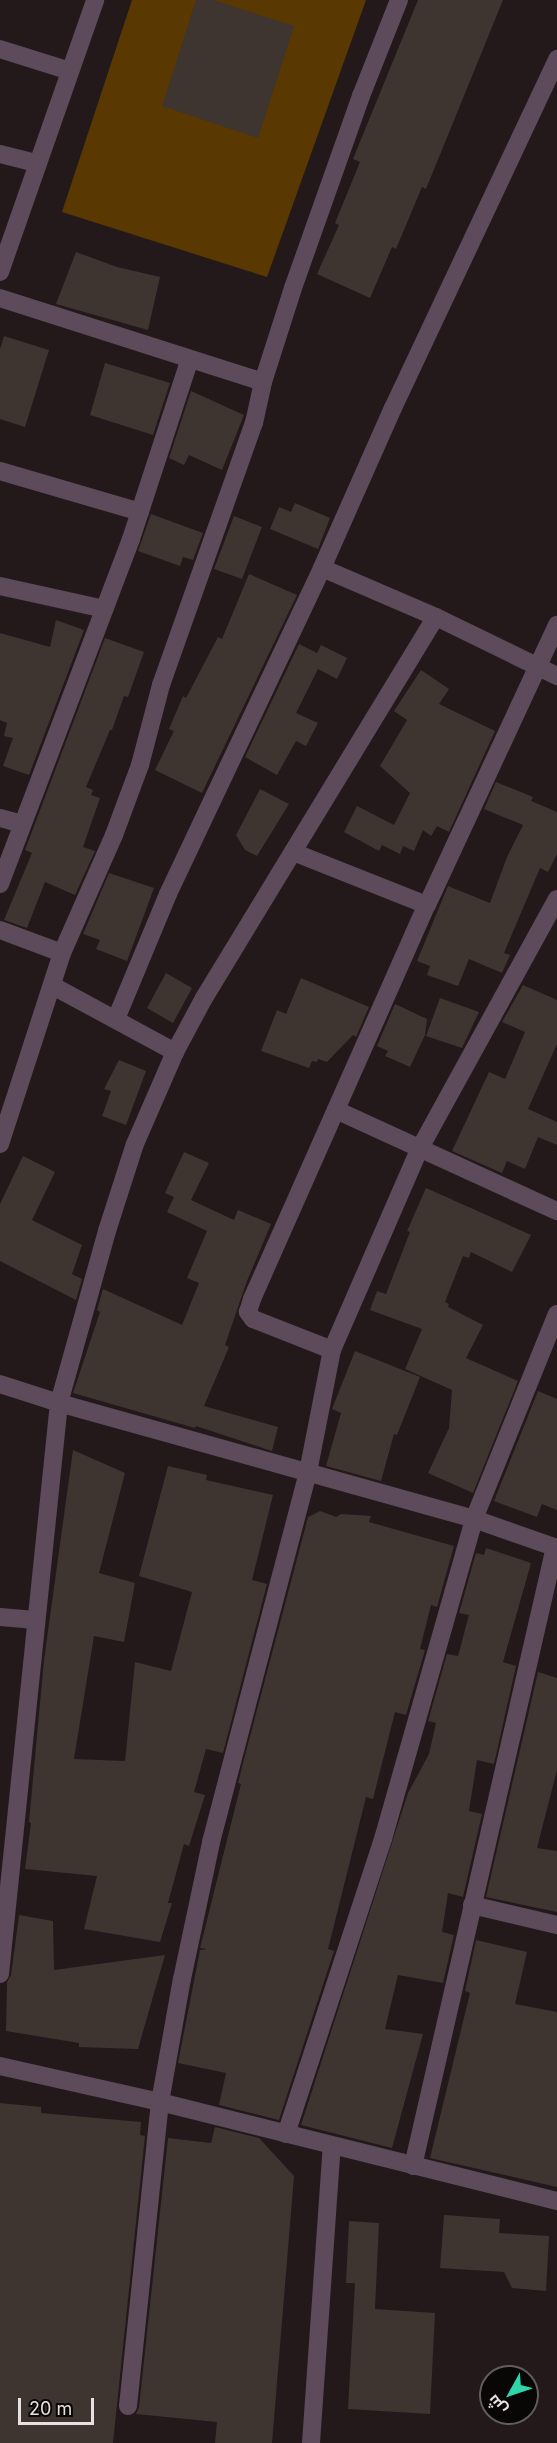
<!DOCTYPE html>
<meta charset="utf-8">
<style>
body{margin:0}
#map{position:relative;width:557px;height:2443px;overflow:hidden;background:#23191b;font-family:Inter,Cairo,sans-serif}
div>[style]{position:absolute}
.green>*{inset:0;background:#5a3801}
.building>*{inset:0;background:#3e3430}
.street>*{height:18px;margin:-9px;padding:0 9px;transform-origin:9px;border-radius:9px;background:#5d4a5a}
span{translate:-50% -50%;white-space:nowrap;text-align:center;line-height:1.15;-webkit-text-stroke:6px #090606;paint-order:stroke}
.north{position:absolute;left:479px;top:2365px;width:60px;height:60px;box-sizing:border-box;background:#090606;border:2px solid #625d5e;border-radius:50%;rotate:230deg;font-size:16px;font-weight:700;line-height:24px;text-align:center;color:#e7e0e1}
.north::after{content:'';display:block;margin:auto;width:21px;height:27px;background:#30d4aa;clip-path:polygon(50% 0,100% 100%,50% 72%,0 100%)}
.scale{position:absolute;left:18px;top:2398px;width:76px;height:27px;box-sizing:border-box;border:3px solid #e7e0e1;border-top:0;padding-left:8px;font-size:18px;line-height:21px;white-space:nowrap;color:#e7e0e1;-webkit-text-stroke:4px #090606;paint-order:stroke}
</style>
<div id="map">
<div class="green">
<div style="clip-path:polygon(132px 0,366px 0,267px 277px,62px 212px)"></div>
</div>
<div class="building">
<div style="clip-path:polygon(196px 0,213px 0,294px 26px,258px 138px,162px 106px)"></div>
<div style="clip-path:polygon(418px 0,503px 0,426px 189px,422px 187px,396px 249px,392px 247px,370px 298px,317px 274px,339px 225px,335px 223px,360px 162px,353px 159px)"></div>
<div style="clip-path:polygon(76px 252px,117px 267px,160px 277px,148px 330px,56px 304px)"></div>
<div style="clip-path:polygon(4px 336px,49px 350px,25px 427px,0 419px,0 349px)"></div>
<div style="clip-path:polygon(105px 363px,170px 383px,153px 435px,90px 415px)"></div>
<div style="clip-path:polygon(191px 391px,244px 415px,222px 470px,189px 455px,184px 465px,169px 458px)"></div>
<div style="clip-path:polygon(295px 503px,330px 518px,318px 549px,270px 529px,279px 507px,291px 512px)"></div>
<div style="clip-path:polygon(151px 514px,203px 533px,193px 560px,183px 557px,180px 566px,138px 551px)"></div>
<div style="clip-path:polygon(234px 516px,262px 527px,242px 579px,214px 569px)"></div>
<div style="clip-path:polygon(249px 574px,297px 595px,202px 793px,155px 770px,174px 731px,169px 729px,183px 696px,186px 698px,218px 637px,222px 639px)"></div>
<div style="clip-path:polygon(56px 620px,84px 630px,29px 775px,3px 766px,13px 738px,4px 736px,7px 723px,0 720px,0 633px,50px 647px)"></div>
<div style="clip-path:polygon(105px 638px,144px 652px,128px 697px,124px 696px,112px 730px,110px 730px,86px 787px,93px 790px,91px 795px,100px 798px,83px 847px,95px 851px,75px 895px,45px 882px,27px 928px,4px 920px,32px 853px,25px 850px)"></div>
<div style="clip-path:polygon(299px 644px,317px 653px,321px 645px,347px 658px,337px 679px,318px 669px,296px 713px,318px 723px,306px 746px,296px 741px,277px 775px,245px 757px)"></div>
<div style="clip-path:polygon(421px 670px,449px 689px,439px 704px,495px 731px,449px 832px,437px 826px,431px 836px,423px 830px,414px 851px,403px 846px,400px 854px,382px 845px,379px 851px,344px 832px,357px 806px,394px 825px,410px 793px,380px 766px,407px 720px,394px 711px)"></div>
<div style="clip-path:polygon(496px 782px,533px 797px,531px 801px,557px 812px,557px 854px,548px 872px,540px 868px,504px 953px,510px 955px,502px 973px,469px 959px,458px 986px,427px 975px,430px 966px,417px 961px,448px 886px,490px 903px,507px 857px,523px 825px,484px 809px)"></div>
<div style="clip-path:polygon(260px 789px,289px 804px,257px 856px,245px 850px,236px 835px)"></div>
<div style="clip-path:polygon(109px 873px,154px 888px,127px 961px,96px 949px,100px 940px,83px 934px)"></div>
<div style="clip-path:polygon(166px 973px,192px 988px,173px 1023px,147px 1008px)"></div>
<div style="clip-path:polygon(301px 978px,369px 1007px,356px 1037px,353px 1035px,327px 1062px,318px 1059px,317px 1062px,312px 1061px,309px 1068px,261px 1051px,277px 1010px,286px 1014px)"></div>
<div style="clip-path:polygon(523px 985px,557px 1000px,557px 1044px,528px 1109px,557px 1122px,557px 1145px,538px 1137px,525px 1169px,507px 1161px,502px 1173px,452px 1151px,489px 1072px,505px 1079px,525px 1032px,502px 1022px)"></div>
<div style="clip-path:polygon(440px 998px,479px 1012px,462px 1048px,426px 1036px)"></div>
<div style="clip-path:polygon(395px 1004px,427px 1019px,425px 1035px,410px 1067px,385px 1056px,388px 1051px,377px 1046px)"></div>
<div style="clip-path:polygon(119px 1060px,146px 1071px,126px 1125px,102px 1116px,111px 1091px,104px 1089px)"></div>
<div style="clip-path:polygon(184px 1152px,209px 1163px,191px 1200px,234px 1220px,238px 1210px,271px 1224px,247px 1281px,225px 1345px,229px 1347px,204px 1406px,278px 1427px,272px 1451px,196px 1426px,195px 1428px,73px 1393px,100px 1312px,97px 1310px,103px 1289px,182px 1325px,199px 1283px,187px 1278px,207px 1231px,167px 1212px,174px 1197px,165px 1193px)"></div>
<div style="clip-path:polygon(23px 1156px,55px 1172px,32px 1220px,82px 1245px,72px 1274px,82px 1279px,76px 1300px,0 1261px,0 1204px)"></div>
<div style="clip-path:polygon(426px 1188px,531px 1235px,512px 1272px,471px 1252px,469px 1258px,463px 1256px,445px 1302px,449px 1304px,448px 1307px,483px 1325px,466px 1358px,518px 1381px,473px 1493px,428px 1473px,449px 1428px,452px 1390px,405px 1369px,422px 1329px,370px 1310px,377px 1291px,386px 1294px,410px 1232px,407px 1231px)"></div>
<div style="clip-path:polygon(355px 1351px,420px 1377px,397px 1435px,394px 1434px,381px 1481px,326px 1466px,341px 1413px,332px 1409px)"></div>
<div style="clip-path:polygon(538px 1391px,557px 1399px,557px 1510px,542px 1504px,537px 1517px,494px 1501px)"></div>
<div style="clip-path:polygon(73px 1450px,125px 1473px,99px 1573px,135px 1583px,124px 1642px,94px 1636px,74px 1759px,125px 1761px,135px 1662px,171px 1671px,192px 1592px,139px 1576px,168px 1466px,207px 1475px,206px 1480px,273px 1495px,252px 1580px,267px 1584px,223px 1753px,206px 1749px,194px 1792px,205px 1795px,189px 1846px,184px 1844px,168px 1903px,172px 1903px,160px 1942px,84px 1929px,97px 1876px,25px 1869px,31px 1823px,29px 1822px,44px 1660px)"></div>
<div style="clip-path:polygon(320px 1511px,336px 1517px,341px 1514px,371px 1516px,369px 1522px,454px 1546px,437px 1607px,431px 1605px,420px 1649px,425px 1650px,406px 1715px,395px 1712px,373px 1799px,366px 1797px,328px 1949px,334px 1951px,279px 2120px,219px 2105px,226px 2073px,178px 2063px,200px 1950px,207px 1949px,200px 1948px,241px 1784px,238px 1783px,244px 1759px,308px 1517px)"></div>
<div style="clip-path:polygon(486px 1548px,531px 1563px,503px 1662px,516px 1666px,494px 1764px,477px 1760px,469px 1811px,482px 1814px,463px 1897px,448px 1893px,442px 1932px,454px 1935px,443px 1983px,398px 1975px,385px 2029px,423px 2034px,392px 2148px,301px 2125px,408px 1793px,429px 1754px,436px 1723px,428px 1721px,447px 1654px,458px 1656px,469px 1615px,459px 1613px,476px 1553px,484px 1555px)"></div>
<div style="clip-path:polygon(538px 1672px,557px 1678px,557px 1770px,537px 1848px,557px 1851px,557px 1912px,486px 1897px)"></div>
<div style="clip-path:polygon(19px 1915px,53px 1921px,54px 1970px,165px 1955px,138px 2049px,79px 2047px,79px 2043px,6px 2031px,7px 1982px,11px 1975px)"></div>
<div style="clip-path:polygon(476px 1940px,527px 1952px,515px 2004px,557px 2012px,557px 2187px,430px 2158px,470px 1993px,465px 1991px)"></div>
<div style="clip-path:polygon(0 2103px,41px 2107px,41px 2113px,141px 2122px,140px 2135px,145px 2136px,113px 2443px,0 2443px)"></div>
<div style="clip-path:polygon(215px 2127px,259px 2138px,294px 2176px,272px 2443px,215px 2443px,217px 2422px,136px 2414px,139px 2407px,168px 2138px,211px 2143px)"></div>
<div style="clip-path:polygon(444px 2215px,500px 2219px,499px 2233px,549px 2236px,546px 2291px,512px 2288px,504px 2272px,440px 2268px)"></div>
<div style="clip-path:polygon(349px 2221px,379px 2223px,375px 2309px,435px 2313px,430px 2414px,348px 2409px,355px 2283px,346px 2283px)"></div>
</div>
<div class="street">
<div style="left:0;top:49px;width:73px;rotate:17.4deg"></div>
<div style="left:0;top:154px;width:37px;rotate:14deg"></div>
<div style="left:0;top:272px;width:288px;rotate:-70.7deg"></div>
<div style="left:0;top:298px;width:276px;rotate:17.7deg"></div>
<div style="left:0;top:471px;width:146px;rotate:16.3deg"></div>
<div style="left:322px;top:568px;width:124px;rotate:23.3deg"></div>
<div style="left:436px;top:617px;width:135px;rotate:26deg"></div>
<div style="left:0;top:586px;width:107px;rotate:12.4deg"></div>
<div style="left:0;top:818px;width:23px;rotate:15deg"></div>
<div style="left:293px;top:852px;width:144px;rotate:21.6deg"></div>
<div style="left:0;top:884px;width:369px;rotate:-69.2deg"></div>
<div style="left:131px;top:539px;width:189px;rotate:-71.9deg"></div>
<div style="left:0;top:930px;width:66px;rotate:20.4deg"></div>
<div style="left:53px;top:986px;width:139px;rotate:28.4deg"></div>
<div style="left:116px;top:1019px;width:135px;rotate:-67.4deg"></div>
<div style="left:168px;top:894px;width:361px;rotate:-64.7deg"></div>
<div style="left:322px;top:568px;width:175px;rotate:-66.1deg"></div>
<div style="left:393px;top:408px;width:386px;rotate:-64.8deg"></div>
<div style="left:336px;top:1110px;width:243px;rotate:24.6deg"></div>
<div style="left:0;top:1144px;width:201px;rotate:-72deg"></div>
<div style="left:62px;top:953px;width:129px;rotate:-66.2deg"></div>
<div style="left:114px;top:835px;width:75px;rotate:-69.6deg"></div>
<div style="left:140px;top:765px;width:83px;rotate:-75.3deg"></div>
<div style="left:161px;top:685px;width:278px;rotate:-70.5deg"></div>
<div style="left:254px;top:423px;width:42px;rotate:-77.6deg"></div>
<div style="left:263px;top:382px;width:99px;rotate:-72.3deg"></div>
<div style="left:293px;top:288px;width:204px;rotate:-70.5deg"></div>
<div style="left:361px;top:96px;width:103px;rotate:-68.4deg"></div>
<div style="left:332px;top:1350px;width:85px;rotate:-158.6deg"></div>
<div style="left:253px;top:1319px;width:9px;rotate:-126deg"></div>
<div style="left:248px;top:1312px;width:14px;rotate:-73deg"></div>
<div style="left:252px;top:1299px;width:431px;rotate:-66.1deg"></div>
<div style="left:427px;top:905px;width:309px;rotate:-65.1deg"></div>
<div style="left:0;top:1384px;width:62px;rotate:17.9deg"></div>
<div style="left:59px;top:1403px;width:431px;rotate:15.6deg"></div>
<div style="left:474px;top:1519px;width:88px;rotate:19.3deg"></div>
<div style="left:0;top:1617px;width:35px;rotate:5deg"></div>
<div style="left:472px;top:1905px;width:87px;rotate:13.2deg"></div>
<div style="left:0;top:1974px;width:574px;rotate:-84.1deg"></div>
<div style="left:59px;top:1403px;width:179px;rotate:-74.4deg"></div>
<div style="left:107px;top:1231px;width:91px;rotate:-72.2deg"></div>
<div style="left:135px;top:1144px;width:100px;rotate:-66.5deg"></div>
<div style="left:175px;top:1052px;width:61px;rotate:-61.8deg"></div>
<div style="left:204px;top:998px;width:446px;rotate:-58.7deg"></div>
<div style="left:0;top:2066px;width:164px;rotate:12.7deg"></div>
<div style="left:160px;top:2102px;width:409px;rotate:14deg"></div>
<div style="left:286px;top:2134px;width:311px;rotate:-71.8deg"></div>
<div style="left:383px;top:1839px;width:333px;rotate:-74.1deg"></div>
<div style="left:474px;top:1519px;width:221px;rotate:-68deg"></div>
<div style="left:413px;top:2166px;width:635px;rotate:-77.08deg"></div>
<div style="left:128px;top:2406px;width:306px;rotate:-84deg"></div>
<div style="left:160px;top:2102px;width:125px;rotate:-79.9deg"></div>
<div style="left:182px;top:1979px;width:140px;rotate:-78deg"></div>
<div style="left:211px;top:1842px;width:383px;rotate:-75.3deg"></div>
<div style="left:308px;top:1472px;width:124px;rotate:-78.9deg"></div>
<div style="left:332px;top:1350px;width:220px;rotate:-66.5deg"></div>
<div style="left:420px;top:1148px;width:284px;rotate:-61.2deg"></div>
<div style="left:311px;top:2443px;width:298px;rotate:-86deg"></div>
</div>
<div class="north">ش</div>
<div class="scale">20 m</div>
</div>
